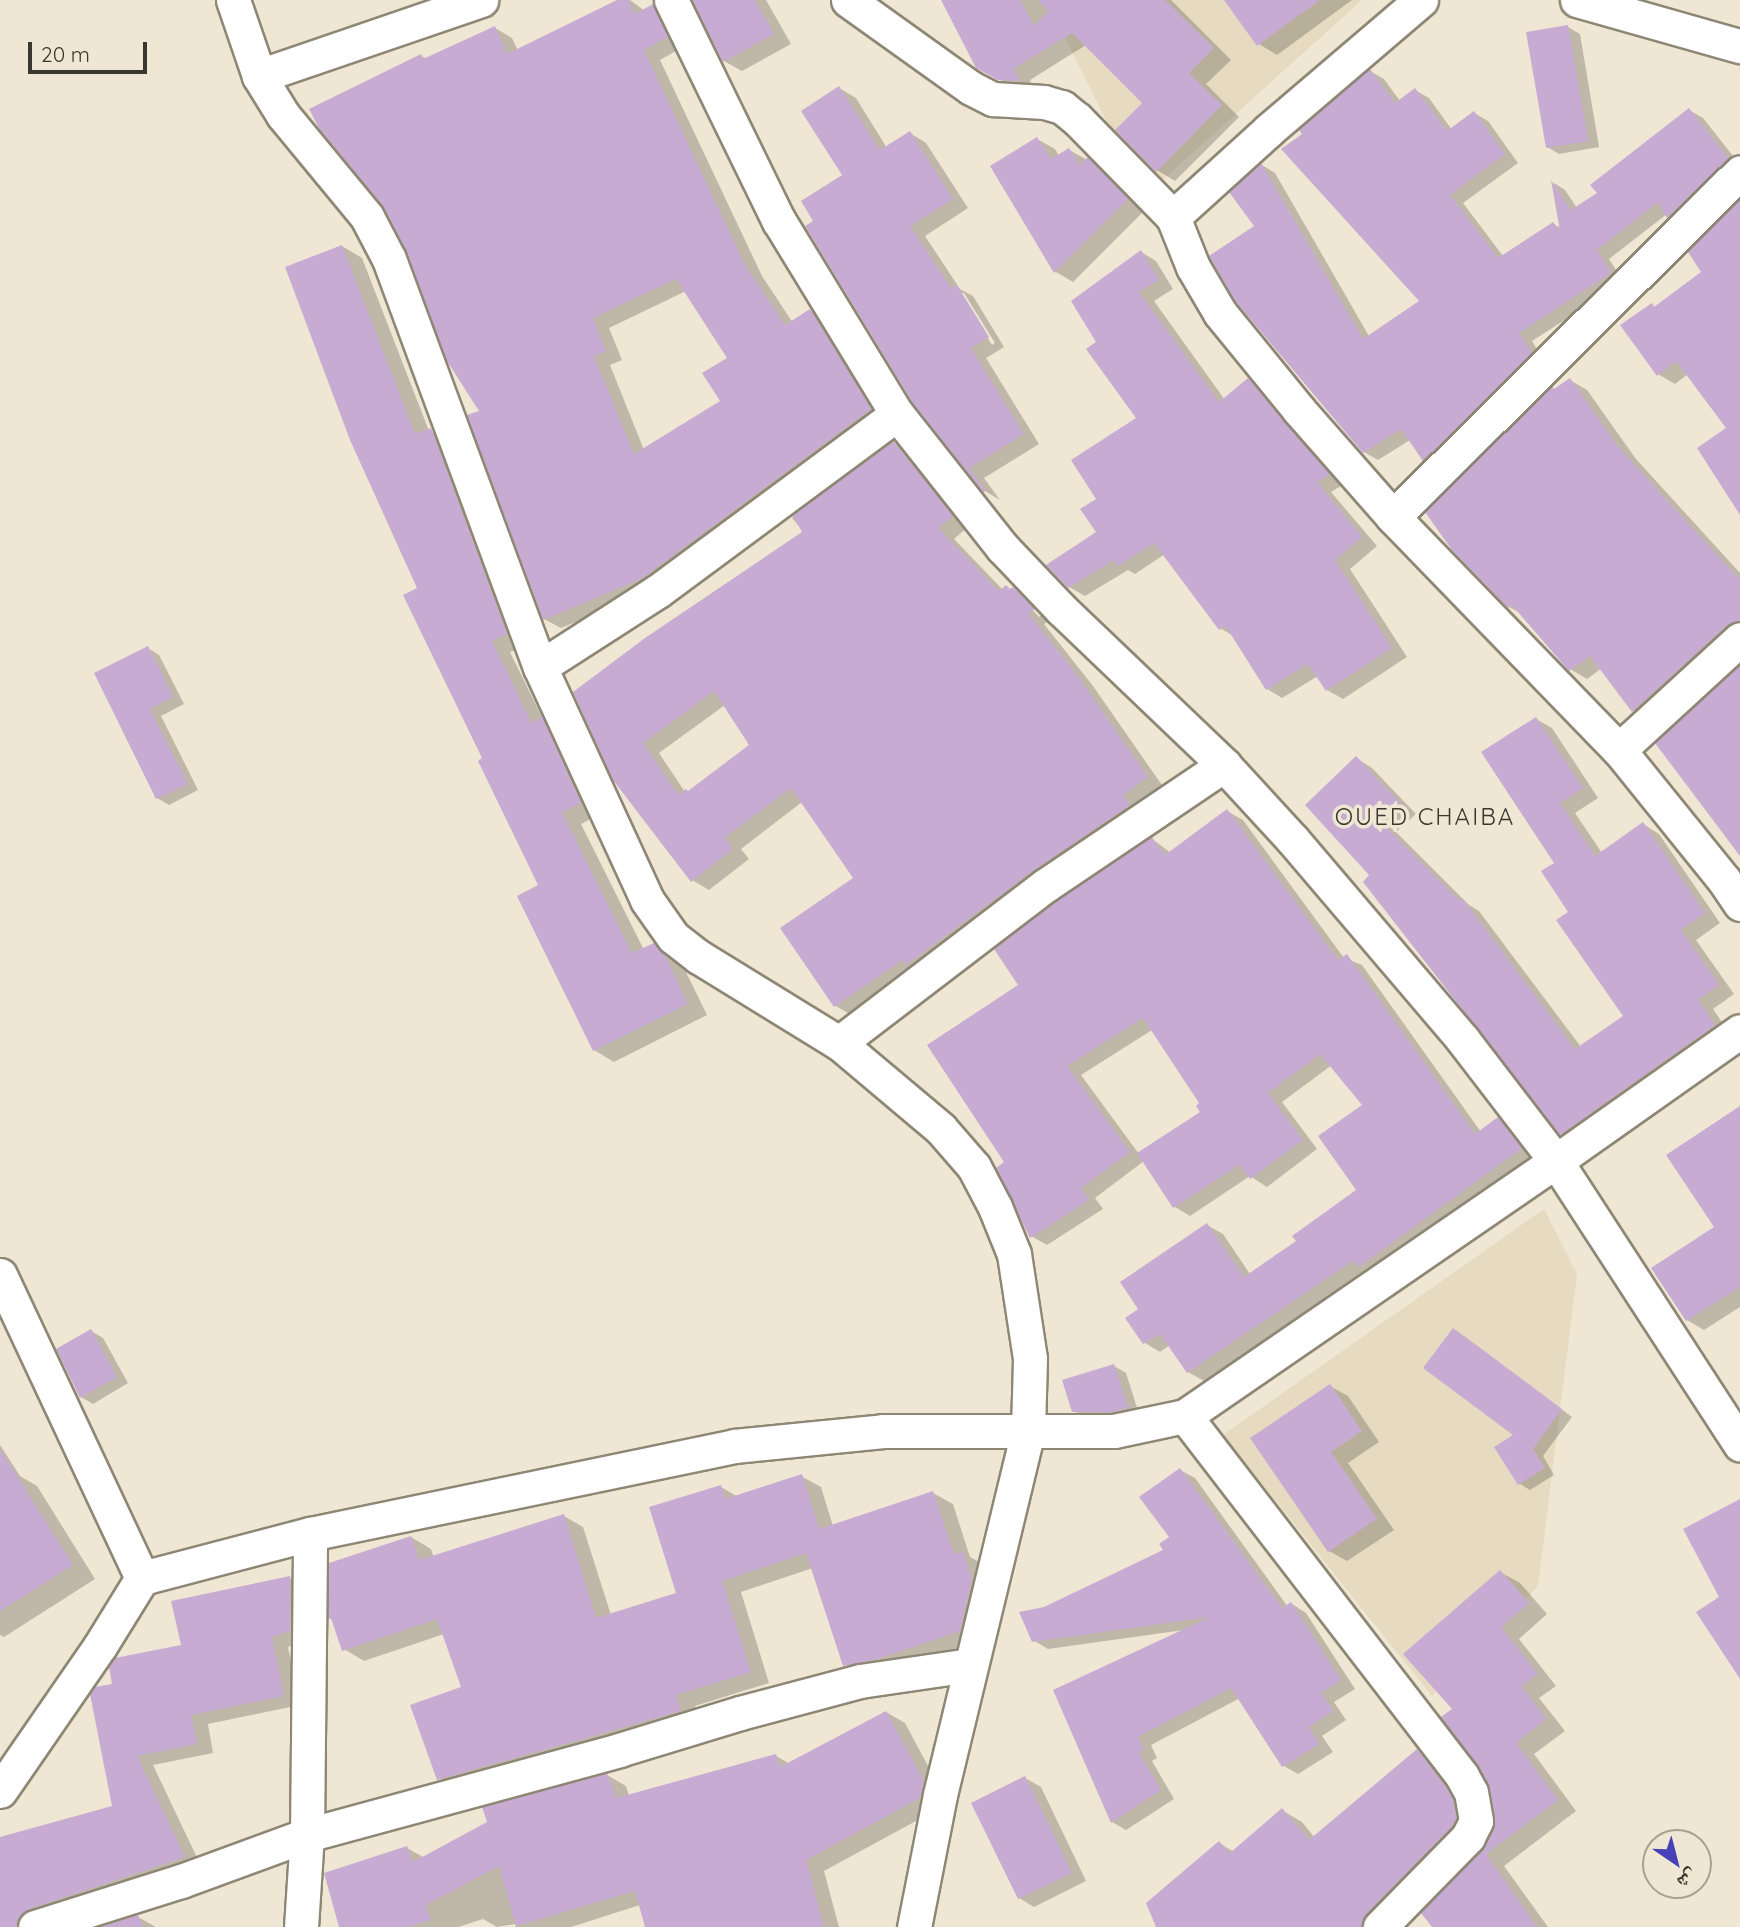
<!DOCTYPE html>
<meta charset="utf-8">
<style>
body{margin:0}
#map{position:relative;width:1740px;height:1927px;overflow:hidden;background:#efe7d3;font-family:Quicksand,"Noto Naskh Arabic",sans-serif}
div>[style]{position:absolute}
.built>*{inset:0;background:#e6dbc1}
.shadow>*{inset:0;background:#0003}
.building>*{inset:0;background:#c8abd3}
.roads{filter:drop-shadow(2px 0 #8f8775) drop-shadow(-2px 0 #8f8775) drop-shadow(0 2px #8f8775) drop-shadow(0 -2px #8f8775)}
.minor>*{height:33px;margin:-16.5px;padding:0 16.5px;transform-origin:16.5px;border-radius:16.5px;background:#fff}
span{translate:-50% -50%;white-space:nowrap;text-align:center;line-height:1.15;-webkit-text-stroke:7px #efe7d3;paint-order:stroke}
.quarter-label{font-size:24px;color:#3a372f;letter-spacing:2px}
.north{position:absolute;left:1642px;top:1829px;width:70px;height:70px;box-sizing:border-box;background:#efe7d3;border:2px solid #a7a191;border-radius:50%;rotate:145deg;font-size:19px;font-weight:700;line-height:28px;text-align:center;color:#3a372f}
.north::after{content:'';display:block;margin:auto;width:24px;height:32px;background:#4742b8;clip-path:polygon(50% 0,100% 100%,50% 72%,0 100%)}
.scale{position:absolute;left:28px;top:42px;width:119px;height:32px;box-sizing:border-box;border:4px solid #3a372f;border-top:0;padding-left:9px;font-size:21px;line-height:24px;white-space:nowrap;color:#3a372f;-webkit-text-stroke:5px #efe7d3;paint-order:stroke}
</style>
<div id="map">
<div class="built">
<div style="clip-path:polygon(1046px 0,1362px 0,1158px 184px,1112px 132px)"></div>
<div style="clip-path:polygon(1544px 1209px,1577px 1274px,1538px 1586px,1432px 1696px,1223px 1435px)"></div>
</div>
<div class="shadow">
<div style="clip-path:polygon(evenodd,621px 0,630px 0,645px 11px,653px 6px,669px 16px,683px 47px,660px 60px,762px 276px,793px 323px,811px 311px,827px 321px,887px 419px,658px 588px,561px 628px,544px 619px,482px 412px,421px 56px,427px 59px,495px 28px,512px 38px,518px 51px,621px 0,686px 291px,729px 358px,722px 401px,644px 450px,610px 365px,622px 360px,609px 328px,686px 291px)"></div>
<div style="clip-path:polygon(693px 0,766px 0,791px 44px,742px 71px,724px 61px)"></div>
<div style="clip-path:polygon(943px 0,1171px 0,1231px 60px,1206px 84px,1239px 117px,1175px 181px,1157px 170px,1144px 103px,1086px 45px,1030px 80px,1036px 91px,1018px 90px,977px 67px)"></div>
<div style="clip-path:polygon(1241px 0,1352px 0,1277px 55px,1259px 44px)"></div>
<div style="clip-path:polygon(1568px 27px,1580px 34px,1599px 147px,1559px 154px,1547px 147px)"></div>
<div style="clip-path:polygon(1370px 71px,1384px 79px,1400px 101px,1415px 90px,1429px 98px,1452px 130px,1474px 113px,1488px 121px,1518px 163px,1463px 203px,1503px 256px,1553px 224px,1561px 228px,1554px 183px,1565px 190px,1577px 208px,1600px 194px,1689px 110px,1703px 118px,1740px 165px,1682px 224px,1667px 214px,1609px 259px,1624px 282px,1532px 341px,1544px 361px,1437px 467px,1424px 459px,1410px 440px,1378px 460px,1364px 452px,1257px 227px,1262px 165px,1275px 173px,1369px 336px,1422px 301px,1305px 134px)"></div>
<div style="clip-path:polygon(evenodd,839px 88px,856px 98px,887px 148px,910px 133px,926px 143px,968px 208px,925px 236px,960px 289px,973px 296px,1004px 347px,986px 358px,1039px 444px,984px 478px,1000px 500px,985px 491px,914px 402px,816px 221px,844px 175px,839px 88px,960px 293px,964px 293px,995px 343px,992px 345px,960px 293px)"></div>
<div style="clip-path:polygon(1037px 139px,1055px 149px,1059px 156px,1069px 150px,1106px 170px,1145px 210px,1073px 282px,1056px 272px,992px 166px)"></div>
<div style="clip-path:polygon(1740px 203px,1740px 511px,1729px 429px,1688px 374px,1675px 384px,1658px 374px,1652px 305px,1656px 308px,1703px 273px)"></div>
<div style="clip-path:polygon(342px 246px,362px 258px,429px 431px,451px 442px,526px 646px,510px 652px,543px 719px,561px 730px,600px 814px,581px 824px,644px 950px,654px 945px,674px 957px,684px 968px,707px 1015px,614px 1062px,594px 1050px,540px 886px,485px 759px,419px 589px)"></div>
<div style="clip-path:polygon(1141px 252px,1156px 261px,1173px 289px,1154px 301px,1225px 400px,1248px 380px,1264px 389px,1344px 484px,1331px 492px,1377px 546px,1350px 569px,1407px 657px,1343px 699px,1327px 690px,1318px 676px,1282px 698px,1267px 689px,1235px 637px,1220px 628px,1165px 554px,1135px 574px,1128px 570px,1085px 596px,1069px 587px,1098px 533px,1099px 499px,1139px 418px,1098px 343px)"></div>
<div style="clip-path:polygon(1570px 380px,1587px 390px,1636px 459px,1740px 573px,1740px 638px,1650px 720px,1633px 710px,1602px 668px,1587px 679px,1570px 669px,1522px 614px,1509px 607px,1556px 390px)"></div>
<div style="clip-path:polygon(evenodd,894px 443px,911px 453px,969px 526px,954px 539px,1003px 590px,1013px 589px,1031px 599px,1051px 620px,1044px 624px,1093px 686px,1164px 788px,853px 1016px,836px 1006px,782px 928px,855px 878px,802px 802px,741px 849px,749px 859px,709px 890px,692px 880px,614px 779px,804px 532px,792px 518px,894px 443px,1019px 595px,1024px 595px,1042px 614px,1039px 617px,1019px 595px,894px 443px,725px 705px,751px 745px,689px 792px,685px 792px,659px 753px,725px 705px)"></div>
<div style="clip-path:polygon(148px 648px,159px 655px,184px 704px,161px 716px,198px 790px,169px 805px,157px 798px,96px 674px)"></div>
<div style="clip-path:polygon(1536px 719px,1552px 728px,1598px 798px,1575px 813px,1602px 853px,1643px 824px,1659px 834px,1720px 923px,1696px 940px,1734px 994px,1713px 1009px,1730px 1034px,1577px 1143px,1561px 1133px,1372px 875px,1356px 758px,1372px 768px,1416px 814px,1396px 832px,1469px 905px,1479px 911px,1581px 1047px,1625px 1016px,1571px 912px,1556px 863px)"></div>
<div style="clip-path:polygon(evenodd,1227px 811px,1243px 820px,1344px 958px,1362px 965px,1481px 1132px,1498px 1119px,1513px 1128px,1536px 1157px,1376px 1275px,1367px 1270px,1204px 1381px,1188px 1372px,1170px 1345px,1160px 1352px,1145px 1343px,1140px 1309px,1207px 1225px,1223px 1234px,1250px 1274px,1299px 1241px,1359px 1190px,1365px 1105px,1332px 1065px,1282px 1102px,1317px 1149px,1267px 1187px,1250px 1176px,1190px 1216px,1175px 1207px,1144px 1161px,1095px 1198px,1103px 1209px,1047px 1245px,1031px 1236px,1007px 1163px,1021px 986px,1152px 839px,1171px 853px,1227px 811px,1152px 1030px,1201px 1104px,1202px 1112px,1139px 1154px,1081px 1075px,1152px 1030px)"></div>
<div style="clip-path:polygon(1740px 1107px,1740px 1307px,1704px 1330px,1687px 1320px,1716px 1227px)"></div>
<div style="clip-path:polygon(91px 1331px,103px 1338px,128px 1383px,93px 1404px,81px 1397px)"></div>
<div style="clip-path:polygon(1464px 1336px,1572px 1417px,1543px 1456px,1554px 1475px,1530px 1490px,1520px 1484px,1496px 1447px,1516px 1435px)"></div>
<div style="clip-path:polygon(1114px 1366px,1126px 1373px,1139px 1414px,1086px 1418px,1074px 1411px)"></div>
<div style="clip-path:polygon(1330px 1386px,1348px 1396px,1379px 1442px,1348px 1463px,1394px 1530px,1347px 1561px,1329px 1551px,1253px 1438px)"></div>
<div style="clip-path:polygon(0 1445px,20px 1476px,37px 1486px,95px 1579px,4px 1637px,0 1635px)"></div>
<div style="clip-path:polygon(1180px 1470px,1195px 1478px,1288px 1607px,1292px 1604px,1306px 1613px,1355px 1689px,1334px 1702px,1346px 1720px,1322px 1736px,1333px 1752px,1298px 1774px,1284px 1766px,1240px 1698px,1151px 1745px,1157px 1758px,1152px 1761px,1174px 1799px,1126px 1830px,1112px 1822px,1055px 1691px,1184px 1630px,1048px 1649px,1033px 1640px,1044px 1609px,1165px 1550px,1171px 1537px)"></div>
<div style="clip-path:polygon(801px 1476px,821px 1487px,833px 1526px,933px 1493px,953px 1504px,970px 1557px,983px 1564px,979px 1642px,899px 1669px,865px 1676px,845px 1664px,813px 1568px,741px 1592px,769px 1683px,695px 1706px,700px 1722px,458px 1790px,438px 1778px,463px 1688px,444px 1634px,364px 1661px,344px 1649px,334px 1620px,330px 1618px,411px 1537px,431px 1549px,434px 1558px,564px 1516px,583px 1527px,611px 1615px,678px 1594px,721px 1487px,738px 1497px)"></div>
<div style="clip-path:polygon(1500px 1572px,1520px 1583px,1547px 1614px,1519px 1639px,1556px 1686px,1539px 1698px,1565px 1731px,1534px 1754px,1576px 1811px,1504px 1866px,1548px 1927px,1434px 1927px,1495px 1830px,1497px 1818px,1489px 1782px,1454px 1710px)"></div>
<div style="clip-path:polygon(290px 1578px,307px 1587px,306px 1641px,288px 1647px,300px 1705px,208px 1724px,213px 1753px,153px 1765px,201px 1866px,29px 1927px,18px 1921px,0 1878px,0 1839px,114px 1808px,114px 1685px,183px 1647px,173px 1603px)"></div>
<div style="clip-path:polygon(886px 1712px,905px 1723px,942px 1792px,938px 1809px,824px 1871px,839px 1927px,646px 1927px,640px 1905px,571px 1927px,516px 1927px,515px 1924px,497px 1927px,483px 1919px,458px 1927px,341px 1927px,325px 1874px,407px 1848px,425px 1858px,607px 1775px,626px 1786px,629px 1796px,776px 1756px,790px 1764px)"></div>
<div style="clip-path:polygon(1417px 1751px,1436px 1762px,1472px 1811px,1385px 1927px,1158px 1927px,1219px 1843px,1234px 1852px,1283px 1811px,1302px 1822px,1315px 1838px)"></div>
<div style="clip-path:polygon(1025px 1778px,1041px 1787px,1086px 1881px,1034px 1907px,1019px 1898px)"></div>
<div style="clip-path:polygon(138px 1917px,156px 1927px,105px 1927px)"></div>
</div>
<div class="building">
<div style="clip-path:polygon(evenodd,617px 0,628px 0,635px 14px,653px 4px,668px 37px,644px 50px,745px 265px,785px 325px,810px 309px,871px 409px,641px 579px,543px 620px,467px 415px,479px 411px,447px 361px,406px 250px,382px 205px,319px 128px,309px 109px,421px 54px,423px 59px,495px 26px,507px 54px,617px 0,676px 279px,727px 358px,702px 373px,720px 401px,634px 454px,594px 356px,606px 351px,593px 318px,676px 279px)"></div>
<div style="clip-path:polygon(692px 0,755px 0,774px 34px,723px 62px)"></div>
<div style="clip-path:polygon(941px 0,1020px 0,1034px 26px,1049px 11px,1038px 0,1165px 0,1214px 48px,1189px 73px,1222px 105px,1156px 172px,1115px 130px,1142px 103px,1072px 33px,1013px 69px,1020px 81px,998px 80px,976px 68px)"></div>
<div style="clip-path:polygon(1224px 0,1320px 0,1257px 46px)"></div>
<div style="clip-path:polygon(1568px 25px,1588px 141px,1546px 148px,1526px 32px)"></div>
<div style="clip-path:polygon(1370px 69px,1395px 103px,1415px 88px,1447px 131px,1474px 111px,1505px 154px,1450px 195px,1498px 258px,1553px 222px,1560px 231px,1551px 180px,1571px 210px,1597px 193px,1590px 185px,1689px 108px,1728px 158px,1667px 218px,1658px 202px,1597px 250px,1611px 273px,1519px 333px,1532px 353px,1423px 461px,1401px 429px,1363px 453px,1236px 302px,1209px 256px,1254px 226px,1229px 192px,1261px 163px,1363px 339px,1419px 301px,1281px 149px,1302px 134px,1299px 130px)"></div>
<div style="clip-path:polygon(839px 86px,880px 150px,910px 131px,953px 199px,910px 226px,951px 288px,957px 285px,989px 337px,971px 348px,1024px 434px,969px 468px,986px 491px,983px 492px,913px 403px,805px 226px,813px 221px,801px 201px,842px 175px,801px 111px)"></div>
<div style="clip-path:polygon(1037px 137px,1051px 159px,1069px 148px,1080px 165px,1088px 157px,1128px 199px,1054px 273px,990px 166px)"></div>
<div style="clip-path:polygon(1740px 200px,1740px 515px,1697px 448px,1726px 428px,1676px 361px,1657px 376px,1620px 325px,1652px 303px,1654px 307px,1701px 272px,1688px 252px)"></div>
<div style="clip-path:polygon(342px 245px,415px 434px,431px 428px,507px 634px,492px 641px,532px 724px,542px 716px,581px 803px,562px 812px,632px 953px,654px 943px,664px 954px,688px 1004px,593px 1051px,517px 896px,538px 885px,478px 761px,482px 758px,403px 595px,417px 588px,350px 440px,285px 267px)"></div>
<div style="clip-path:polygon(1141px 250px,1159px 280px,1139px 292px,1219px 402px,1248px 378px,1330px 474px,1317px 482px,1362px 537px,1335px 560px,1392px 648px,1326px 691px,1308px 664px,1266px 690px,1225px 625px,1219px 630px,1154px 543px,1118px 566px,1114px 560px,1068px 588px,1046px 565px,1096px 532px,1080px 509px,1096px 499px,1071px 460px,1136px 418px,1086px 349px,1096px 342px,1071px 301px)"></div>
<div style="clip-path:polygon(1570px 378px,1619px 448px,1740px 580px,1740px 620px,1727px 625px,1632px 712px,1590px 656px,1569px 671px,1512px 605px,1508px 608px,1452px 550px,1425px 512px,1552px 386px,1554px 389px)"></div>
<div style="clip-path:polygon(evenodd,893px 441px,953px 516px,938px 528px,999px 591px,1006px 585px,1010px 589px,1013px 587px,1035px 609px,1028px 613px,1076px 674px,1148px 777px,1123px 795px,1130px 805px,1034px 870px,906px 965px,903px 960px,834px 1007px,780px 928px,853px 878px,791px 788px,724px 838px,733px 849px,691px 882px,613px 780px,573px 692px,645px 638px,802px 532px,793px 516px,789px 518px,893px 441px,714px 691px,749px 745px,688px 791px,686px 789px,678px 795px,643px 743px,714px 691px)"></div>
<div style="clip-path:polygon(148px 646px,173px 697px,150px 709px,188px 784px,156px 799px,94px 673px)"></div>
<div style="clip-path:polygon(1740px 665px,1740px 856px,1655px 743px)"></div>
<div style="clip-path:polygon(1536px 717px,1583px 788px,1560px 803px,1595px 856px,1643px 822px,1705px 913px,1681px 930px,1719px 985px,1698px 999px,1715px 1025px,1560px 1135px,1363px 882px,1369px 875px,1305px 805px,1356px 756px,1401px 804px,1381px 822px,1460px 901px,1463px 899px,1575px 1049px,1623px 1016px,1556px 920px,1568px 912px,1541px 871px,1554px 863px,1481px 752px)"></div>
<div style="clip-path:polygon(1227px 809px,1338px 960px,1347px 954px,1475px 1134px,1498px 1117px,1522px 1148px,1359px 1267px,1354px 1260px,1187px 1373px,1160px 1334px,1143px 1344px,1125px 1318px,1138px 1309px,1120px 1282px,1207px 1223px,1244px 1277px,1296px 1241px,1292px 1236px,1356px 1190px,1318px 1136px,1362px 1105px,1320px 1054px,1268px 1093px,1303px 1140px,1250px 1179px,1239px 1165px,1173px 1208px,1137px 1153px,1200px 1112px,1196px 1106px,1199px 1103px,1143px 1018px,1067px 1066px,1130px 1152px,1081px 1188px,1089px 1200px,1030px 1238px,996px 1168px,1004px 1162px,927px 1045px,1018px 985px,994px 949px,1057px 901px,1152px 837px,1165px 855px)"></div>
<div style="clip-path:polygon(1740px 1106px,1740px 1287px,1686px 1321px,1651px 1268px,1714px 1227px,1666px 1155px)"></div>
<div style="clip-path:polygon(1453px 1328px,1562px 1409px,1533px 1449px,1545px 1468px,1518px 1485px,1494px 1447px,1513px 1435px,1423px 1368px)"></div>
<div style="clip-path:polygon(91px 1329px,117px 1377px,80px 1398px,56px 1349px)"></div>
<div style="clip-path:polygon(1114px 1364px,1128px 1408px,1112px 1412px,1072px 1412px,1062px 1380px)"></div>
<div style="clip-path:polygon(1330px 1384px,1362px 1431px,1331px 1452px,1377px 1519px,1328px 1552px,1250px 1438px)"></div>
<div style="clip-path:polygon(0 1449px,73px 1565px,0 1611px)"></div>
<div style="clip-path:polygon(1180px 1468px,1282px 1608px,1291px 1602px,1341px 1680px,1321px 1693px,1333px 1711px,1309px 1727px,1319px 1744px,1282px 1767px,1231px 1688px,1138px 1737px,1144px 1750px,1138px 1752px,1161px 1790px,1111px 1823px,1053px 1690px,1210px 1617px,1032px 1642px,1019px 1612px,1044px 1607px,1163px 1550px,1159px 1544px,1169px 1537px,1139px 1497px)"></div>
<div style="clip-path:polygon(802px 1474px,819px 1529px,933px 1491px,954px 1554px,963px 1551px,972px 1579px,960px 1631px,878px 1659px,843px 1666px,806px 1553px,722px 1581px,751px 1672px,676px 1695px,681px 1711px,437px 1780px,410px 1705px,461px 1687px,437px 1619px,342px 1651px,331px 1618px,328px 1619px,329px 1563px,411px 1536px,419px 1560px,564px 1514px,596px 1618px,676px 1593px,649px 1507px,721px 1485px,725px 1499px)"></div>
<div style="clip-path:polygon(1740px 1499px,1740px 1679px,1696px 1612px,1719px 1597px,1683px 1529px)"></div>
<div style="clip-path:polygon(1500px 1570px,1529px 1603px,1501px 1627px,1538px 1674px,1521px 1686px,1546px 1719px,1516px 1743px,1558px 1800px,1486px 1854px,1537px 1927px,1432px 1927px,1421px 1913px,1482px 1850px,1493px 1830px,1495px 1818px,1488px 1783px,1441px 1717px,1452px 1709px,1403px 1654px)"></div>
<div style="clip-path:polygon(290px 1576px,290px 1631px,272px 1637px,284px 1696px,191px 1715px,197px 1744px,137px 1756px,185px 1857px,29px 1909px,20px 1915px,16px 1927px,0 1927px,0 1837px,112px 1806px,90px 1694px,95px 1687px,112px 1684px,109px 1667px,115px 1658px,181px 1645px,171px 1601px)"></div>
<div style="clip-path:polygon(886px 1711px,924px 1781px,920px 1798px,806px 1860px,824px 1927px,645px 1927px,635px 1891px,516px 1926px,499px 1866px,426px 1905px,431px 1920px,408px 1927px,339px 1927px,324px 1873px,407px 1846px,413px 1862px,487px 1822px,482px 1807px,607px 1773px,616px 1798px,776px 1754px,780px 1767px)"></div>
<div style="clip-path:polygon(1417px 1749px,1446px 1787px,1453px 1799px,1456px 1818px,1452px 1826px,1366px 1914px,1361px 1927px,1156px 1927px,1146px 1903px,1219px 1841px,1230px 1853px,1282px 1808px,1309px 1840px)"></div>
<div style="clip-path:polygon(1025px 1776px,1072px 1873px,1018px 1899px,971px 1803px)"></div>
<div style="clip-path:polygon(138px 1915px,143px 1927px,99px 1927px)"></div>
</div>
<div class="roads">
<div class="minor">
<div style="left:233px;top:0;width:80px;rotate:71.1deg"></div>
<div style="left:259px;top:76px;width:46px;rotate:58.4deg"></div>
<div style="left:283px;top:115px;width:132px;rotate:50.5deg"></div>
<div style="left:367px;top:217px;width:47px;rotate:62.4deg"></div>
<div style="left:389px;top:259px;width:435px;rotate:69.7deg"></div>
<div style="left:540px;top:667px;width:256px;rotate:65.3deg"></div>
<div style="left:647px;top:900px;width:45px;rotate:54.9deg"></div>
<div style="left:673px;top:937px;width:33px;rotate:38deg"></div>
<div style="left:699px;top:957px;width:164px;rotate:31.6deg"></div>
<div style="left:839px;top:1043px;width:133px;rotate:40.1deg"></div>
<div style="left:941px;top:1129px;width:50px;rotate:49deg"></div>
<div style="left:974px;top:1167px;width:45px;rotate:62.3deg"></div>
<div style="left:995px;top:1207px;width:51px;rotate:68deg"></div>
<div style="left:1014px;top:1254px;width:106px;rotate:81.3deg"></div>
<div style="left:1030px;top:1359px;width:72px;rotate:91.6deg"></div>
<div style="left:1028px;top:1431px;width:374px;rotate:103.6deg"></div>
<div style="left:940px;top:1795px;width:135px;rotate:101.1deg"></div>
<div style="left:671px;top:0;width:246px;rotate:64deg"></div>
<div style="left:779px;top:221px;width:226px;rotate:58.6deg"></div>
<div style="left:897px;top:414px;width:171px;rotate:51.7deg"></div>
<div style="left:1003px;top:548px;width:84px;rotate:46.4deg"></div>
<div style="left:1061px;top:609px;width:226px;rotate:43.7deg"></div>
<div style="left:1224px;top:765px;width:102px;rotate:47.4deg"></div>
<div style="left:1293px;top:840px;width:262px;rotate:49.6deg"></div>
<div style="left:1463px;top:1040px;width:153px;rotate:52.5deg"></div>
<div style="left:1556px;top:1161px;width:338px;rotate:57deg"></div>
<div style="left:848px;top:0;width:151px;rotate:35.6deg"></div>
<div style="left:971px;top:88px;width:25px;rotate:27deg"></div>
<div style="left:993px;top:99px;width:51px;rotate:3.4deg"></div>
<div style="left:1044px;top:102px;width:19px;rotate:16deg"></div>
<div style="left:1062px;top:107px;width:19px;rotate:39deg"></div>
<div style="left:1077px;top:119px;width:137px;rotate:45.6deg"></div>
<div style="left:1421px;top:0;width:200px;rotate:139.5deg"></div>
<div style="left:1269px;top:130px;width:130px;rotate:137.8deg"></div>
<div style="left:1173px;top:217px;width:54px;rotate:68.2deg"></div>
<div style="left:1193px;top:267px;width:53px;rotate:59.6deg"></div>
<div style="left:1220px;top:313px;width:125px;rotate:50.8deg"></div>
<div style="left:1299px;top:410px;width:142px;rotate:48.7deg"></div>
<div style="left:1393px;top:517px;width:325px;rotate:45.9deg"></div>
<div style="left:1619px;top:750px;width:167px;rotate:51.1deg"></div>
<div style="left:1724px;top:880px;width:29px;rotate:56deg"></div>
<div style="left:1577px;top:0;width:169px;rotate:15.8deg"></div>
<div style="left:259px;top:76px;width:235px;rotate:-18.9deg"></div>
<div style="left:1393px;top:517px;width:489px;rotate:-44.8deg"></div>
<div style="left:540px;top:667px;width:140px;rotate:-32.8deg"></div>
<div style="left:658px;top:591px;width:297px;rotate:-36.5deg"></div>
<div style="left:1619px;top:750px;width:164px;rotate:-42.5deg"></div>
<div style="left:839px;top:1043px;width:260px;rotate:-37.4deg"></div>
<div style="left:1046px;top:885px;width:215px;rotate:-34deg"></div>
<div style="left:0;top:1275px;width:335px;rotate:64.9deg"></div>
<div style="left:142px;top:1578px;width:80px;rotate:121.7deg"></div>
<div style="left:100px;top:1646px;width:176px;rotate:124.6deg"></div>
<div style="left:1185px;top:1416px;width:454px;rotate:52.4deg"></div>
<div style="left:1462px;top:1776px;width:18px;rotate:61deg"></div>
<div style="left:1471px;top:1792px;width:29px;rotate:80deg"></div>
<div style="left:1476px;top:1821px;width:18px;rotate:117deg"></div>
<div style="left:1468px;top:1837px;width:126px;rotate:134.4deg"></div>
<div style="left:142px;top:1578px;width:174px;rotate:-14.7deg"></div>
<div style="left:310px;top:1534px;width:433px;rotate:-11.7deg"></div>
<div style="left:734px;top:1446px;width:150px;rotate:-5.7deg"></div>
<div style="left:883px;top:1431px;width:231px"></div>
<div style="left:1114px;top:1431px;width:73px;rotate:-11.9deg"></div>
<div style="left:1185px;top:1416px;width:450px;rotate:-34.5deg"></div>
<div style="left:1556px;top:1161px;width:225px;rotate:-35.2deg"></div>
<div style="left:35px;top:1927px;width:153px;rotate:-17.5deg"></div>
<div style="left:181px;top:1881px;width:134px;rotate:-20.1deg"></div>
<div style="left:307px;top:1835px;width:323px;rotate:-15.2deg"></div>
<div style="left:619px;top:1750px;width:127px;rotate:-17deg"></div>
<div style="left:740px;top:1713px;width:124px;rotate:-14.9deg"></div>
<div style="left:860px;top:1681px;width:111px;rotate:-8.3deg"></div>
<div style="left:301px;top:1927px;width:92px;rotate:-86.3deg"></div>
<div style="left:307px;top:1835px;width:301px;rotate:-89.4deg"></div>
</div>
</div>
<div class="quarter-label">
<span style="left:1425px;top:817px">OUED CHAIBA</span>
</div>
<div class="north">ش</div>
<div class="scale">20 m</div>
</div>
